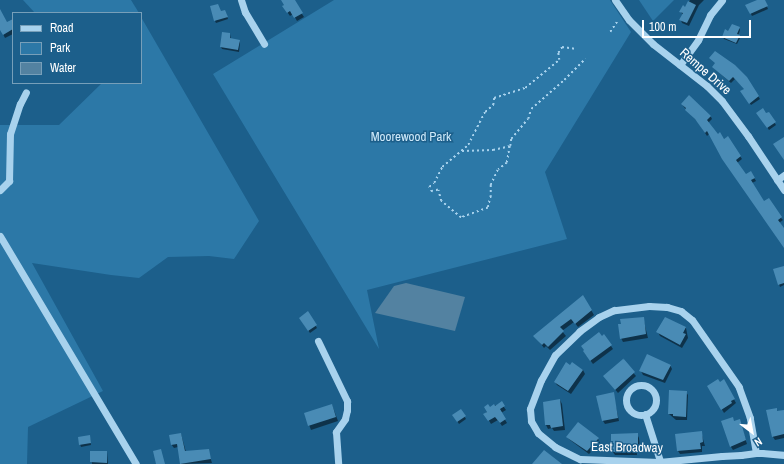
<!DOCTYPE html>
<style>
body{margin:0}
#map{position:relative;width:784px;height:464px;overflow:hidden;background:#1c5f8b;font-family:"Archivo Narrow",sans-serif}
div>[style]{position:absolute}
.green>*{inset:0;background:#2c78a7}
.water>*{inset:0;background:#5382a1}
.shadow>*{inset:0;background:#0007}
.building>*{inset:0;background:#498bb5}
.path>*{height:1.5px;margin-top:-0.75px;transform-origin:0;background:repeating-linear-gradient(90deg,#a8d2ed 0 2px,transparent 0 5px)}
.minor>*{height:7px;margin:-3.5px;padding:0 3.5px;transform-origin:3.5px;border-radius:3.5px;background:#a8d2ed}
.minor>.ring{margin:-3.5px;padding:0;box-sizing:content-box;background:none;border:7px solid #a8d2ed;border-radius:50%}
span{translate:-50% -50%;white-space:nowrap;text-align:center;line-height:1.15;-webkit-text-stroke:3px #1c5f8b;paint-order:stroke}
.street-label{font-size:13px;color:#fff}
.park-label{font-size:13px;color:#cde8f9}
.legend{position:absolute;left:12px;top:12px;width:130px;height:72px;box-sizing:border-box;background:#1c5f8b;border:1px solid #779fb9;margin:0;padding:5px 7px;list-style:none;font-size:12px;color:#fff}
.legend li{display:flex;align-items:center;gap:8px;height:20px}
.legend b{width:20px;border:1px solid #779fb9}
.north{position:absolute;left:732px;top:412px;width:40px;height:40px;-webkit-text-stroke:3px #1c5f8b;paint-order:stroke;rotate:148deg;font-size:11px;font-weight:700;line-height:16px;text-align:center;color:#fff}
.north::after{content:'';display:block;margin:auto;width:14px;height:18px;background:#fff;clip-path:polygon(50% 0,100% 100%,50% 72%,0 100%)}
.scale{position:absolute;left:642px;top:20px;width:109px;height:18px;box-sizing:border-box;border:2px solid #fff;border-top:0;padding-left:5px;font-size:12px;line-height:14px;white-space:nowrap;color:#fff;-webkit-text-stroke:3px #1c5f8b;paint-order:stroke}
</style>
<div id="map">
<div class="green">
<div style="clip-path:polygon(23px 0,131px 0,139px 13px,35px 13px)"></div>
<div style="clip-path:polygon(334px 0,610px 0,631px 32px,545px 172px,567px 239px,367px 290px,379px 349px,213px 74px)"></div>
<div style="clip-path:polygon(639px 0,674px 0,653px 21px)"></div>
<div style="clip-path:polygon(141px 17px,259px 221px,234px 259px,209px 256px,168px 257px,139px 278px,111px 275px,32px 263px,103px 391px,28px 427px,27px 464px,0 464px,0 125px,59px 125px,102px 83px,141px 83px)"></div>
</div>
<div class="water">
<div style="clip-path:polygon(406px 283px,465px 297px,455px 331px,375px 313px,394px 286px)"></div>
</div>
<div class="shadow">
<div style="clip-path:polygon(282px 0,293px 0,304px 17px,297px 21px,293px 14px,290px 16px,283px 6px,285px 5px)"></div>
<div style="clip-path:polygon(690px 0,704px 0,699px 5px,689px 26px,682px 23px,681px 20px,683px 15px,681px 12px,685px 8px)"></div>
<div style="clip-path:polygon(760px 0,764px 0,768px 9px,752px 16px,747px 6px)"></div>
<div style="clip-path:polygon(221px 12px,226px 13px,228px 19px,216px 23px,215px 21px)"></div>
<div style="clip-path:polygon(0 16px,7px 23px,13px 20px,13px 34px,5px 38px,0 28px)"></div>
<div style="clip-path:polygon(739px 28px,740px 30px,738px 36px,740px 38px,737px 44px,724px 39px,723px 37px)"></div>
<div style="clip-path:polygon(230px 34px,231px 40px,239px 41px,240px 43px,239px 52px,222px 49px,221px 47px)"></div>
<div style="clip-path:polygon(715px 69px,746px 77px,760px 99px,751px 105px,742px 91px,745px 89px,735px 79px,731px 83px)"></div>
<div style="clip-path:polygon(689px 96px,711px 117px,712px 119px,708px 123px,718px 135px,723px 140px,727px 137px,742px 159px,737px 163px,746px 175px,751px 172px,756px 181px,752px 183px,764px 203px,769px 199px,781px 218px,783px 220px,779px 223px,784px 230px,784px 247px,710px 133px,707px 136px,698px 122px,684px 107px,682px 104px)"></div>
<div style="clip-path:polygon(758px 113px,766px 114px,768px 113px,776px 125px,769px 130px)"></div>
<div style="clip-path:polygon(784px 267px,784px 285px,780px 287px,779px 284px)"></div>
<div style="clip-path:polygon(583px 296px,594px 315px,578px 327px,574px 322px,562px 331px,566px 336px,550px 350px,546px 346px,544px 348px,535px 336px)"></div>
<div style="clip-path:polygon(308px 313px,317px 328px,310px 333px,300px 318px)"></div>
<div style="clip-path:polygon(643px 318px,648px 338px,623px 342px,621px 338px)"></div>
<div style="clip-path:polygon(665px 318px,686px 328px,688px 338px,682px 348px,660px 336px,658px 332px)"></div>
<div style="clip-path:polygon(611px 346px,613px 349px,593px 364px,584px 352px)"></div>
<div style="clip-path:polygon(623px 361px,636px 376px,618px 393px,604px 376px)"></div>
<div style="clip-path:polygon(670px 365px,672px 369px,665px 383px,643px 375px,641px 371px)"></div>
<div style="clip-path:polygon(571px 366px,583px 370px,585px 374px,571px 394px,557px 385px,555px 382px)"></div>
<div style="clip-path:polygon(724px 381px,736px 403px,724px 413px,708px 386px)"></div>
<div style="clip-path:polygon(686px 392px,688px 395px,687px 420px,676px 420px,669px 414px)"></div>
<div style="clip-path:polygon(613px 393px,619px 421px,605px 424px,603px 421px)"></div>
<div style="clip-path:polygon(560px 400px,562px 404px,565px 430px,554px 431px,552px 428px,548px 429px,546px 425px)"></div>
<div style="clip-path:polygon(501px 403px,506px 410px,501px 413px,507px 423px,502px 426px,498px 420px,491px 424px,485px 414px,490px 408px)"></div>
<div style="clip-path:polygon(332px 405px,338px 421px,311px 430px,305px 414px)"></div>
<div style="clip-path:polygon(776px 409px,778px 412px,784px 412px,784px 438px,775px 440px,773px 437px)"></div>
<div style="clip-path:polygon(461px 411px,466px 419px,459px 424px,454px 416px)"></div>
<div style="clip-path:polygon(739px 420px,747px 444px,733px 450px,731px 447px,734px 422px)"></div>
<div style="clip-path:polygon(701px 432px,705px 446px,702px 446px,702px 452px,680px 454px,678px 451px)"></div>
<div style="clip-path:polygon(181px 434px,186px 452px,208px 450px,212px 463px,181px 464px,178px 447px,174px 448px,171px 444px)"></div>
<div style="clip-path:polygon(637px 434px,639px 438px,640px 448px,637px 448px,637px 455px,615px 455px,612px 451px)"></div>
<div style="clip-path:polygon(567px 437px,598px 439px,600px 443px,589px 454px,570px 440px)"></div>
<div style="clip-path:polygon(90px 438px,91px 445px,81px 447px,80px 444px)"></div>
<div style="clip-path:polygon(91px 452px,107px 452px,108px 464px,92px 464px)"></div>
</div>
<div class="building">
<div style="clip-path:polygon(281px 0,295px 0,303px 13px,294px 18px,290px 11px,287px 13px,282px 6px,284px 5px)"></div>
<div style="clip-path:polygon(757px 0,765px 0,768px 6px,750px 14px,745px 5px)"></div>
<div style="clip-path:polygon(688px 1px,696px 5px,687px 23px,679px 20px,683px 13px,679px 12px,683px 5px,685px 7px)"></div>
<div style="clip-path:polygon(218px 4px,221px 11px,225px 10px,228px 17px,214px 21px,210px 6px)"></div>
<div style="clip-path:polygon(0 9px,7px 22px,13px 19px,13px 29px,3px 35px,0 30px)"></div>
<div style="clip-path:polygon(732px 24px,740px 27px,737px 34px,740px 35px,736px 43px,722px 37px,725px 29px,728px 31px)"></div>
<div style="clip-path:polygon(222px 32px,230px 33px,230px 38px,240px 40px,238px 50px,220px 47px)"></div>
<div style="clip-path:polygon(715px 51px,735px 65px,747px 77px,759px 96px,749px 104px,740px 91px,744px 89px,733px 77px,729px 81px,712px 67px,715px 63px,709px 58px)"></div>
<div style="clip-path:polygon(689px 95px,711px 116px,707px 120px,718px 134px,720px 132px,724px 139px,728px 136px,741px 156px,736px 160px,746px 174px,751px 171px,755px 178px,751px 180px,764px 201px,769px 198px,782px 217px,778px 220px,784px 228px,784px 248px,722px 159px,707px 131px,705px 133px,695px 119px,685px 110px,686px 108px,681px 104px)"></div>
<div style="clip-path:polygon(763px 108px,766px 113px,769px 112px,776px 122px,767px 128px,756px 113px)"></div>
<div style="clip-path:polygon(784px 137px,784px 160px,773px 144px)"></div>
<div style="clip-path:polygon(784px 266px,784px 283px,778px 285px,773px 269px)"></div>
<div style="clip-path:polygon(583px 295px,592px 310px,575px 324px,571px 319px,560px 327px,564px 331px,548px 347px,544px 343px,542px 345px,533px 336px)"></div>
<div style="clip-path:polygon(308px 311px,317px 325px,308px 331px,299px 318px)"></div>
<div style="clip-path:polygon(644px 317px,646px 334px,620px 339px,618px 324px,621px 324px,620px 319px)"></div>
<div style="clip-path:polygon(665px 317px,686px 327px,683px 333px,686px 334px,680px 345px,656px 332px)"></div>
<div style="clip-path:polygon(599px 332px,602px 336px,604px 334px,612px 345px,590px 361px,583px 351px,584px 350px,581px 346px)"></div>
<div style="clip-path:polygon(647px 354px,671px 365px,663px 380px,639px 371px)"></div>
<div style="clip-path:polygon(623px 358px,635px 372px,615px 390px,603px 376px,623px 359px,624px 360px)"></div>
<div style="clip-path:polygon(566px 362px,570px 365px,572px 362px,583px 370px,568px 391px,554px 382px)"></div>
<div style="clip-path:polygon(718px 379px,720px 382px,724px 379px,735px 399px,731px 401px,732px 403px,721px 410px,707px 386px)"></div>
<div style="clip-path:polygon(669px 390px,687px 391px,686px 417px,673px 416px,673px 414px,668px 414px)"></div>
<div style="clip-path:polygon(614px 392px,618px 418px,602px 421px,596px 396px)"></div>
<div style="clip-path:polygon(560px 399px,563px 426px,551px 428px,550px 425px,545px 425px,543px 402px)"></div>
<div style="clip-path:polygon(502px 401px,505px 406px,500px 409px,506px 419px,500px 423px,495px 417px,488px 421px,483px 414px,487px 412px,484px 407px,488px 404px,490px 407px,494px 404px,495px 406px)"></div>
<div style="clip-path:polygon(332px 404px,336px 417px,308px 426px,304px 413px)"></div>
<div style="clip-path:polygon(777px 408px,777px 411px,784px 410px,784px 434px,772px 437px,766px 410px)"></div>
<div style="clip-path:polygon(461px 409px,466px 416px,457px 422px,452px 415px)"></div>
<div style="clip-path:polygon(733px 417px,734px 421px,740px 419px,746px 440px,730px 447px,721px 421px)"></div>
<div style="clip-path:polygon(578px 422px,599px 438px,587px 451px,566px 437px)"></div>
<div style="clip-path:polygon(702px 431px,703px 442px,700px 443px,701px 449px,677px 451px,675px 434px)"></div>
<div style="clip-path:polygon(181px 433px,185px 451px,209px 449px,211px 459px,180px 464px,177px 444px,171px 445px,169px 435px)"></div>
<div style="clip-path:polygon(638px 433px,638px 445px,635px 445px,636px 452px,611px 452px,611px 434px)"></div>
<div style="clip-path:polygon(90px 435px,91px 443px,79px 445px,78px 437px)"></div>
<div style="clip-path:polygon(161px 449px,165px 464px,156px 464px,153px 451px)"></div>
<div style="clip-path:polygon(544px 450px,562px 464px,532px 464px)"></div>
<div style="clip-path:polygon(90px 451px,107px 451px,107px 463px,90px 462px)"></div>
</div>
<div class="path">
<div style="left:610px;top:32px;width:14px;rotate:-56deg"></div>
<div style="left:510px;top:146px;width:7px;rotate:-82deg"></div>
<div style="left:511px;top:139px;width:26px;rotate:-50deg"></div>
<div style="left:528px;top:119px;width:10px;rotate:-73deg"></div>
<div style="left:531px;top:109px;width:44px;rotate:-41.3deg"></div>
<div style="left:564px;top:80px;width:30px;rotate:-45deg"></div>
<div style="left:462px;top:151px;width:31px;rotate:-2deg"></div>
<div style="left:493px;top:150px;width:17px;rotate:-13deg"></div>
<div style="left:510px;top:146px;width:17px;rotate:100deg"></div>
<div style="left:507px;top:163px;width:11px;rotate:142deg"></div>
<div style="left:498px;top:170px;width:17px;rotate:115deg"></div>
<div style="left:491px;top:185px;width:11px;rotate:90deg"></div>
<div style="left:491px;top:196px;width:12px;rotate:104deg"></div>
<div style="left:488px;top:208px;width:29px;rotate:160deg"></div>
<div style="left:461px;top:218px;width:26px;rotate:-140deg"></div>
<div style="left:441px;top:201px;width:11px;rotate:-105deg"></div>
<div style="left:438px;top:190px;width:6px;rotate:162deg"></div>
<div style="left:432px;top:192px;width:6px;rotate:-121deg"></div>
<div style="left:429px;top:187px;width:6px;rotate:-39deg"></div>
<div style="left:434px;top:183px;width:18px;rotate:-63deg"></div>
<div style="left:442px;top:167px;width:34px;rotate:-40deg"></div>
<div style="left:468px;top:145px;width:37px;rotate:-63deg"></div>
<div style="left:485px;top:112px;width:11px;rotate:-41deg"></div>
<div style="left:493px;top:105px;width:7px;rotate:-82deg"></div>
<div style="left:494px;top:98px;width:33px;rotate:-18deg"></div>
<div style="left:525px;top:88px;width:44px;rotate:-39.5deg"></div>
<div style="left:559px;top:60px;width:7px;rotate:-98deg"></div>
<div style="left:558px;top:53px;width:7px;rotate:-56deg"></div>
<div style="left:562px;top:47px;width:15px;rotate:8deg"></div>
</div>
<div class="minor">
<div style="left:241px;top:0;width:13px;rotate:72deg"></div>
<div style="left:245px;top:12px;width:37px;rotate:59deg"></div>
<div style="left:615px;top:0;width:24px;rotate:55deg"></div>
<div style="left:629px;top:20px;width:34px;rotate:45deg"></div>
<div style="left:653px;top:44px;width:68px;rotate:37.9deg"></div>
<div style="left:707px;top:86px;width:21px;rotate:45deg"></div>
<div style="left:722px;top:101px;width:44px;rotate:53.4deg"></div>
<div style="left:748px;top:136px;width:65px;rotate:56.3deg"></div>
<div style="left:680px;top:65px;width:31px;rotate:-54deg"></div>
<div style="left:698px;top:40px;width:28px;rotate:-64deg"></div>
<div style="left:710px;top:15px;width:19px;rotate:-51deg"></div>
<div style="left:777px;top:180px;width:9px;rotate:-36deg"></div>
<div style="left:0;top:190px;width:13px;rotate:-45deg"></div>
<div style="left:9px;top:181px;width:47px;rotate:-88.8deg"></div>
<div style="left:10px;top:134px;width:32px;rotate:-72deg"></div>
<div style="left:20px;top:104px;width:13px;rotate:-63deg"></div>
<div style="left:0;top:236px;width:265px;rotate:59.2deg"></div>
<div style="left:318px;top:341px;width:67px;rotate:64.2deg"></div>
<div style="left:347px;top:401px;width:9px;rotate:90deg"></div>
<div style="left:347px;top:410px;width:9px;rotate:103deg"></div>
<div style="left:345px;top:419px;width:16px;rotate:125deg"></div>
<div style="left:336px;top:432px;width:32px;rotate:86deg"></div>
<div class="ring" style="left:626px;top:385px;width:23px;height:23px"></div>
<div style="left:645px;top:414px;width:52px;rotate:72.3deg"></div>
<div style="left:756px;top:453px;width:36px;rotate:-100deg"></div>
<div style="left:750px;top:418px;width:33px;rotate:-110deg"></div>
<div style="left:739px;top:387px;width:82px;rotate:-125deg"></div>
<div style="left:692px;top:320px;width:14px;rotate:-141deg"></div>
<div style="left:681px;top:311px;width:15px;rotate:-164deg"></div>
<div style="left:667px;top:307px;width:18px;rotate:-177deg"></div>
<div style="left:649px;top:306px;width:35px;rotate:173deg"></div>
<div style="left:614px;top:310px;width:17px;rotate:155deg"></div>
<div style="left:599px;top:317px;width:24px;rotate:144deg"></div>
<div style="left:580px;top:331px;width:35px;rotate:136deg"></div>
<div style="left:555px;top:355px;width:29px;rotate:119deg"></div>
<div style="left:541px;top:380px;width:31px;rotate:111deg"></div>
<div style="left:530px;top:409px;width:12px;rotate:85deg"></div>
<div style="left:531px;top:421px;width:14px;rotate:60deg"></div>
<div style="left:538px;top:433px;width:22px;rotate:39deg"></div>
<div style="left:555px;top:447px;width:28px;rotate:26deg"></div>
<div style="left:580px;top:459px;width:79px;rotate:2.2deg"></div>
<div style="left:659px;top:462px;width:63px;rotate:-5.4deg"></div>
<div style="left:722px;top:456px;width:19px;rotate:-3deg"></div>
<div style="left:741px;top:455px;width:15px;rotate:-8deg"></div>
<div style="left:756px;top:453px;width:6px"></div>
<div style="left:762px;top:453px;width:22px;rotate:5deg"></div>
</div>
<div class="street-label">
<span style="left:705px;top:72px;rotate:41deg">Rempe Drive</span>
<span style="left:627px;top:448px;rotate:1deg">East Broadway</span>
</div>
<div class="park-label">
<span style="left:411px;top:137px">Moorewood Park</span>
</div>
<ul class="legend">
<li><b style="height:5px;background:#a8d2ed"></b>Road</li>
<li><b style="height:11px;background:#2c78a7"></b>Park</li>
<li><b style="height:11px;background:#5382a1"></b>Water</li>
</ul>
<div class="north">N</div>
<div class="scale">100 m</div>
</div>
